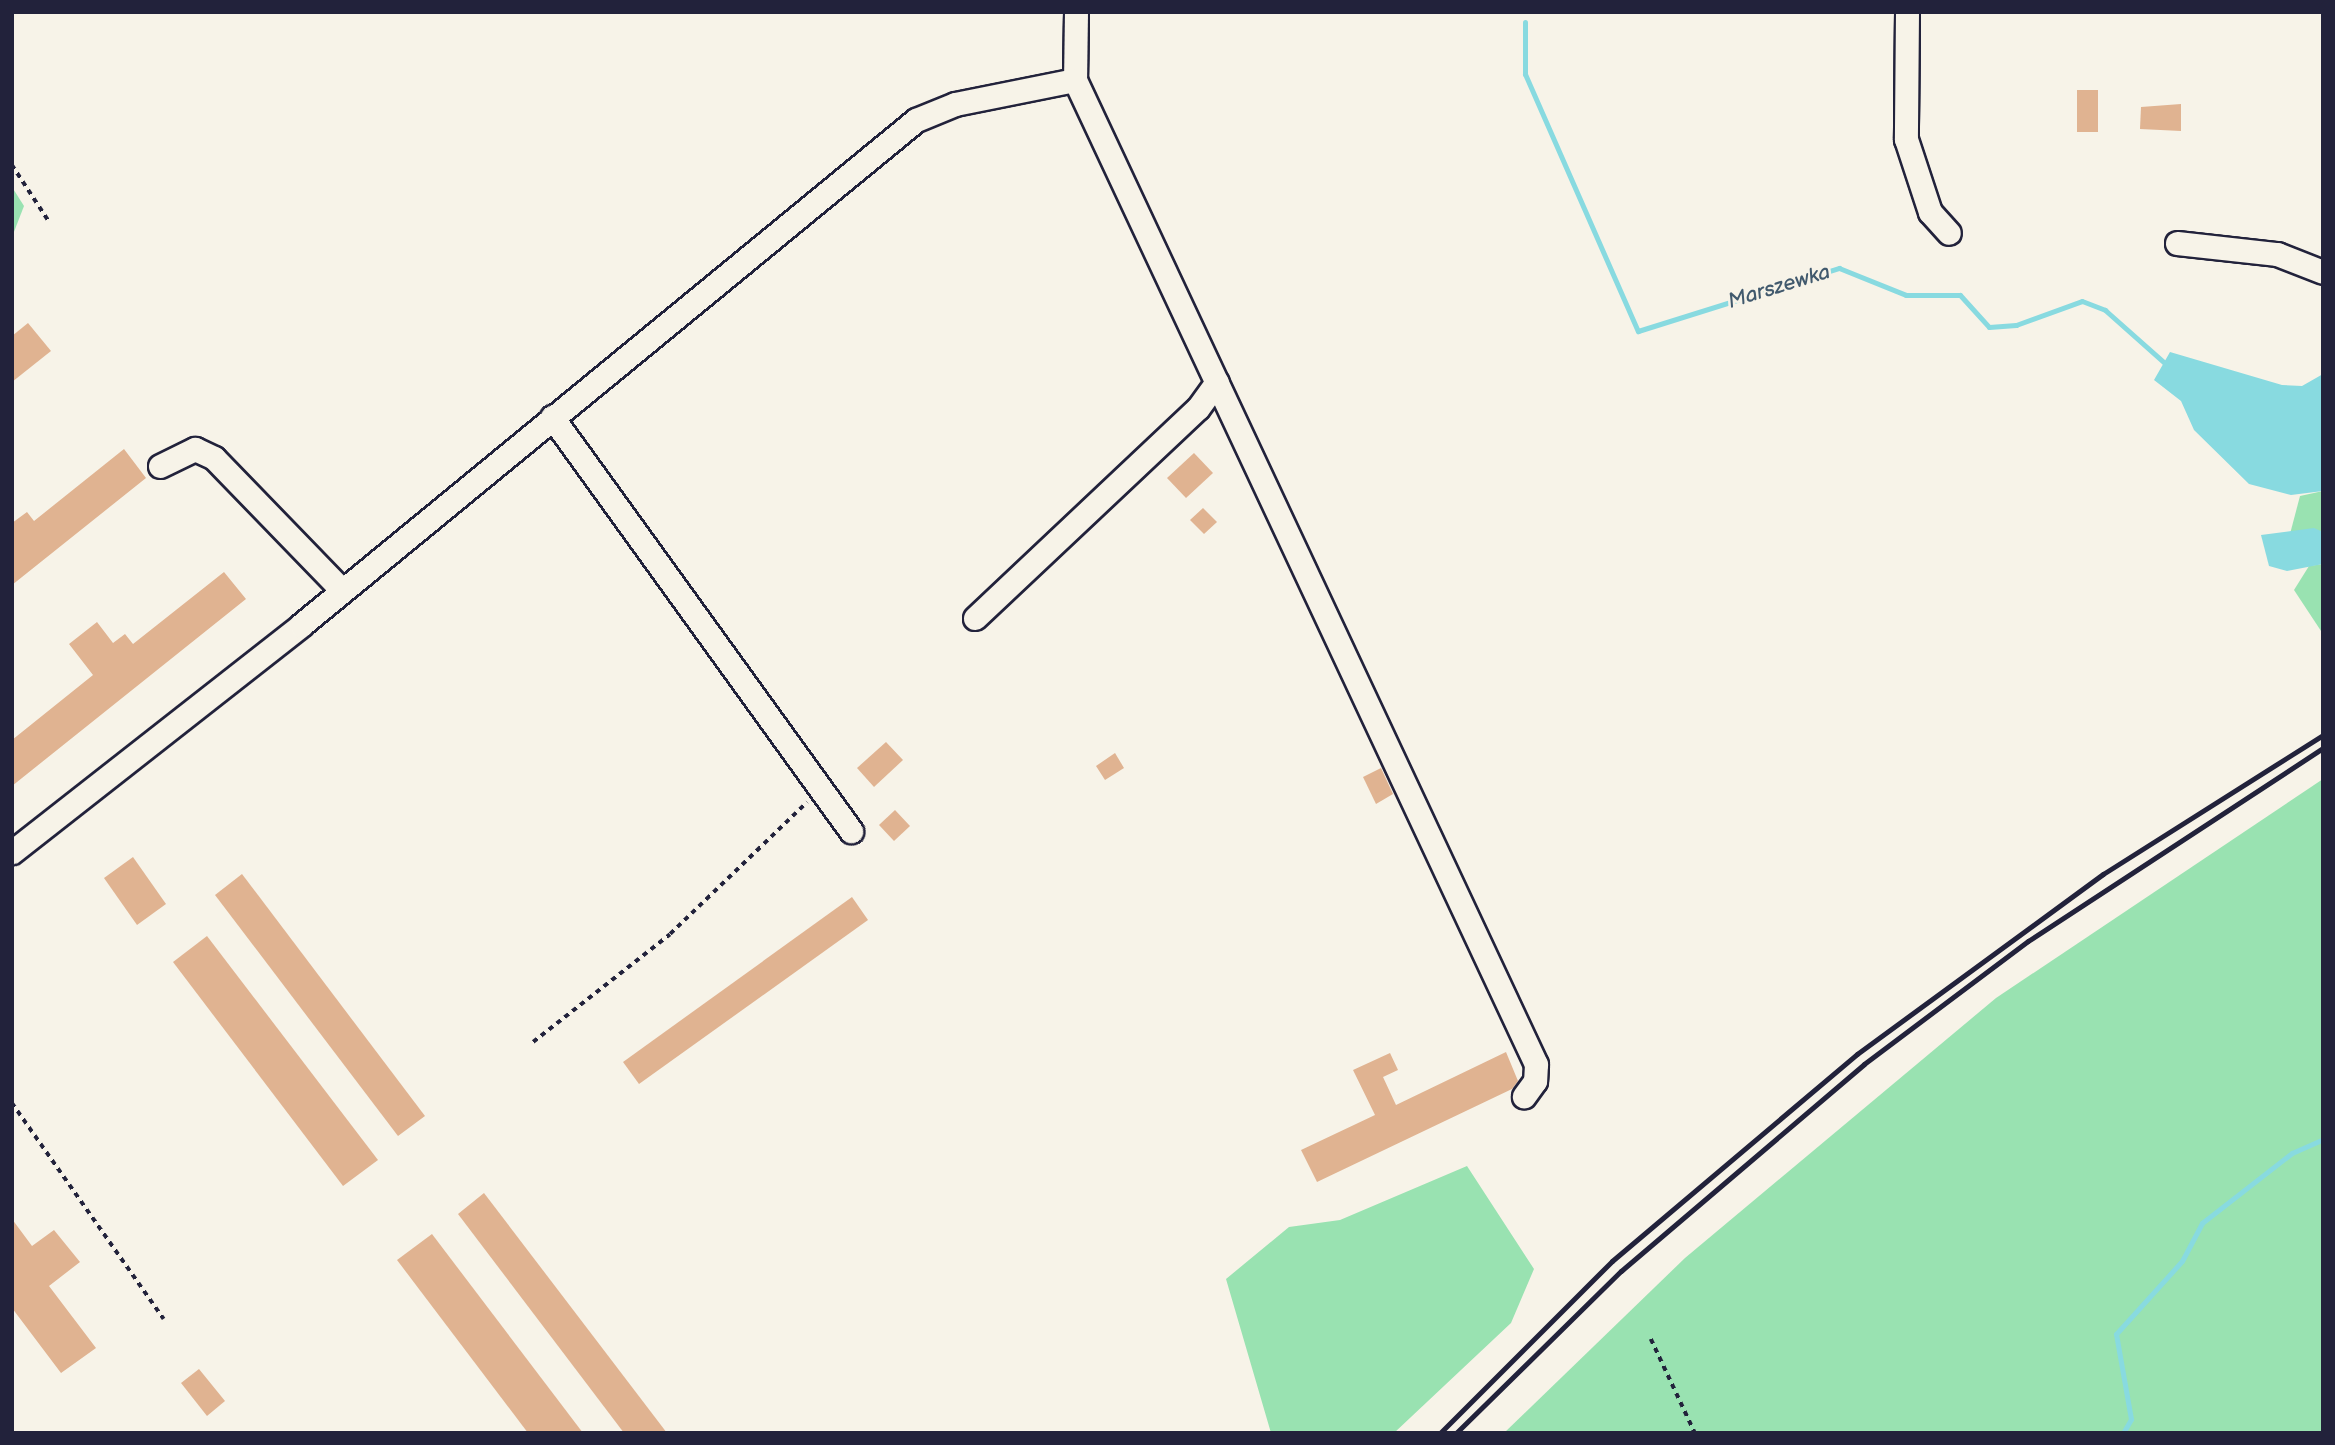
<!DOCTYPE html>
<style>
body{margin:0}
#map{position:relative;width:2335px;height:1445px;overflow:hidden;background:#f7f3e8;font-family:"Balsamiq Sans",sans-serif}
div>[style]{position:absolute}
.green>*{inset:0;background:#99e2b1}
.water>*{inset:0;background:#88dae0}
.stream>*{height:5px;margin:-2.5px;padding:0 2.5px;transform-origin:2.5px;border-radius:2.5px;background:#88dae0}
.building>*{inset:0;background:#e0b391}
.path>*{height:3.5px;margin-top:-1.75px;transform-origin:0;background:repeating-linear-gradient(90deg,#22223b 0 5px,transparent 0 10px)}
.roads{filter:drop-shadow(2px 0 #22223b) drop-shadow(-2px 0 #22223b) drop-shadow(0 2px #22223b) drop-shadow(0 -2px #22223b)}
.minor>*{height:23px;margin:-11.5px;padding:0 11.5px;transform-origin:11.5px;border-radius:11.5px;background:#f7f3e8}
.rail>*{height:5px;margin:-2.5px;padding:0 2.5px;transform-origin:2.5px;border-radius:2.5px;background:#22223b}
span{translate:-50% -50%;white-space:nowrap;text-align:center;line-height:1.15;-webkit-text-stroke:5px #f7f3e8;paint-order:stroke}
.water-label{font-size:21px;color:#41596d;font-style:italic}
.frame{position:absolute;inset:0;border:14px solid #22223b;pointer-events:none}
</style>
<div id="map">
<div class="green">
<div style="clip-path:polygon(12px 187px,24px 206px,12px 237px)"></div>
<div style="clip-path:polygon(2323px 491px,2323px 532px,2290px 534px,2300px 496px)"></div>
<div style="clip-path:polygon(2323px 564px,2323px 634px,2294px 590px,2309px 566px)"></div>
<div style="clip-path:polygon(2323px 779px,2323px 1433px,1504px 1433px,1685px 1258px,1996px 998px)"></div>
<div style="clip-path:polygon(1467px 1166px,1534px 1269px,1511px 1323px,1394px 1433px,1271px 1433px,1226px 1279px,1289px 1227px,1340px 1220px)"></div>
</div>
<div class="water">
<div style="clip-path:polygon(2170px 352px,2282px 385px,2302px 386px,2323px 374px,2323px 491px,2291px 495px,2249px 484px,2194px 430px,2181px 401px,2154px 380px)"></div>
<div style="clip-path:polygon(2314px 528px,2323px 532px,2323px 564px,2287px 571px,2269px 566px,2261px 535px)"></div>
</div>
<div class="stream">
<div style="left:1525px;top:22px;width:52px;rotate:90deg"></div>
<div style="left:1525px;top:74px;width:281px;rotate:66.3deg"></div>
<div style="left:1638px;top:331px;width:211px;rotate:-17.4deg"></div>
<div style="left:1839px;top:268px;width:72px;rotate:21.9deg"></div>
<div style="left:1906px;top:295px;width:54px"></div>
<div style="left:1960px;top:295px;width:43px;rotate:47.8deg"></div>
<div style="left:1989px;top:327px;width:27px;rotate:-4deg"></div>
<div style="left:2016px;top:325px;width:70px;rotate:-20deg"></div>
<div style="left:2082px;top:301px;width:25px;rotate:21deg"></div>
<div style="left:2105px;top:310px;width:83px;rotate:41.6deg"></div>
<div style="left:2123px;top:1433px;width:16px;rotate:-60deg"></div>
<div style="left:2131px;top:1419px;width:86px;rotate:-100deg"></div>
<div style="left:2116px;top:1334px;width:98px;rotate:-47.9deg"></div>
<div style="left:2182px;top:1261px;width:43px;rotate:-62.2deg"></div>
<div style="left:2202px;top:1223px;width:114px;rotate:-37.9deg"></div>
<div style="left:2292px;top:1153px;width:34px;rotate:-24deg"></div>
</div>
<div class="building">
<div style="clip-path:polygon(2077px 90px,2098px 90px,2098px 132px,2077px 132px)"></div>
<div style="clip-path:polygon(2181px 104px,2181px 131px,2140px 129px,2141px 107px)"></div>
<div style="clip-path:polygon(28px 323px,51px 351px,12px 382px,12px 336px)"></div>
<div style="clip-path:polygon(124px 449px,146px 478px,12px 585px,12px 523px,27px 512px,34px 521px)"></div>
<div style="clip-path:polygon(1194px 453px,1213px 473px,1186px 498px,1167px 478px)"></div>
<div style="clip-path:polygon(1203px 508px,1217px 522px,1204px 534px,1190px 520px)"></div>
<div style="clip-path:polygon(224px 572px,246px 599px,12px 786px,12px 740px,93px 675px,69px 644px,97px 622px,113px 643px,125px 634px,133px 644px)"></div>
<div style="clip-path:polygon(886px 742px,903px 760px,874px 787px,857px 768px)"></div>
<div style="clip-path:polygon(1115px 753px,1124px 768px,1105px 780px,1096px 766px)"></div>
<div style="clip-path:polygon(1381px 768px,1393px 794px,1376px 804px,1363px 777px)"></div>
<div style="clip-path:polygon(895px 810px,910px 826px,894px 841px,879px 825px)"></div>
<div style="clip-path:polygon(133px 857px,166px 904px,137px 925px,104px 878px)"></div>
<div style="clip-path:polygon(242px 874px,425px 1116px,398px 1136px,215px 895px)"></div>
<div style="clip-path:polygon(852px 897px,868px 920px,639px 1084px,623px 1062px)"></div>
<div style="clip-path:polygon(207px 936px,378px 1160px,343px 1186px,173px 962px)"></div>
<div style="clip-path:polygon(1506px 1052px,1518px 1081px,1512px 1089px,1317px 1182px,1301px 1150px,1375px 1115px,1353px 1070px,1390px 1053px,1398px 1070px,1383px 1077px,1396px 1105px)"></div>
<div style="clip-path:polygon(484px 1193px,667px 1433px,624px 1433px,458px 1214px)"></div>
<div style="clip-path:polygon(12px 1219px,32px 1246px,54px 1230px,80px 1262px,49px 1286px,96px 1348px,61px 1373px,12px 1308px)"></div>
<div style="clip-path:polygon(432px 1234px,583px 1433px,528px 1433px,397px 1260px)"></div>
<div style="clip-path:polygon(199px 1369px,225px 1401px,207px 1416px,181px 1383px)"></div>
</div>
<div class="path">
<div style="left:12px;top:165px;width:69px;rotate:56.8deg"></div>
<div style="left:533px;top:1042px;width:174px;rotate:-38.2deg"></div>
<div style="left:670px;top:934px;width:190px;rotate:-43.9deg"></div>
<div style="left:12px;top:1103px;width:264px;rotate:54.9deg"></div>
<div style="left:1651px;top:1339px;width:104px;rotate:64.9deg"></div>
</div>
<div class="roads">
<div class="minor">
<div style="left:1076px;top:12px;width:68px;rotate:90.8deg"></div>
<div style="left:1075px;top:80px;width:1087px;rotate:64.9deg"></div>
<div style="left:1536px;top:1064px;width:17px;rotate:93deg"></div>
<div style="left:1535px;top:1081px;width:19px;rotate:126deg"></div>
<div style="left:1907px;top:12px;width:127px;rotate:90.5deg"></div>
<div style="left:1906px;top:139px;width:77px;rotate:71.8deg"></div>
<div style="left:1930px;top:212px;width:28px;rotate:48deg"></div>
<div style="left:2177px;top:243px;width:101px;rotate:6.3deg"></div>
<div style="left:2277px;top:254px;width:49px;rotate:21.4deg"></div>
<div style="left:552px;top:417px;width:511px;rotate:54.16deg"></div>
<div style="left:160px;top:466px;width:39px;rotate:-26deg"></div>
<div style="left:195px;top:449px;width:21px;rotate:25deg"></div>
<div style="left:214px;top:458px;width:184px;rotate:45.9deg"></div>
<div style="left:975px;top:618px;width:306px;rotate:-43.3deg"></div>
<div style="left:1198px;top:408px;width:32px;rotate:-54deg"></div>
<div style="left:12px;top:852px;width:367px;rotate:-38.1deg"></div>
<div style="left:301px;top:625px;width:796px;rotate:-39.39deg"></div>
<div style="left:916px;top:120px;width:42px;rotate:-22.3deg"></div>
<div style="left:955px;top:104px;width:122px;rotate:-11.3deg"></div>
</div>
</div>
<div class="rail">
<div style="left:1440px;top:1433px;width:243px;rotate:-45deg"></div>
<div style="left:1612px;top:1261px;width:321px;rotate:-40.2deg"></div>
<div style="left:1857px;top:1054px;width:305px;rotate:-36.2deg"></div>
<div style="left:2103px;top:874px;width:260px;rotate:-32.3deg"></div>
<div style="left:1456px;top:1433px;width:231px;rotate:-44.5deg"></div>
<div style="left:1621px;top:1271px;width:319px;rotate:-40.4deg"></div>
<div style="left:1864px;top:1064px;width:205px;rotate:-36.9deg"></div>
<div style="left:2028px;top:941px;width:353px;rotate:-33.2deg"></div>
</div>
<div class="water-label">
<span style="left:1779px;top:287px;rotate:-17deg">Marszewka</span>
</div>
<div class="frame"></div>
</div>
